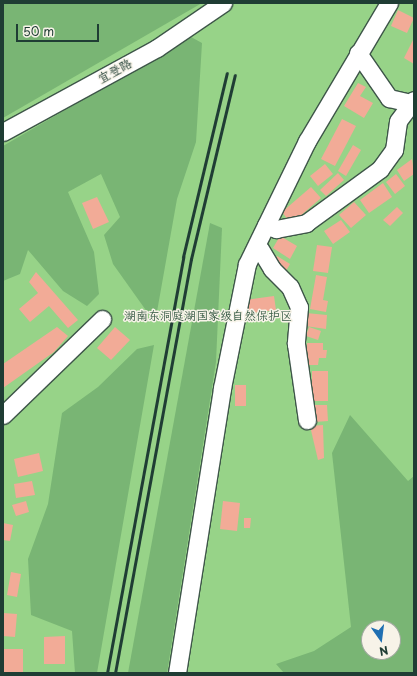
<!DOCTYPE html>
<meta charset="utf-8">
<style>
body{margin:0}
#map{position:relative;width:417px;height:676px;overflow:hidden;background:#efe1c3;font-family:"Playpen Sans","LXGW WenKai TC",sans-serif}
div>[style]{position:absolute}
.green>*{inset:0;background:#97d388}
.forest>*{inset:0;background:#79b574}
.building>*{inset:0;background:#f2ab97}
.roads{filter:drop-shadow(1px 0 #3e5649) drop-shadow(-1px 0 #3e5649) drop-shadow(0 1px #3e5649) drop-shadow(0 -1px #3e5649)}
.minor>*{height:17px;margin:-8.5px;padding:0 8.5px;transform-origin:8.5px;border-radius:8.5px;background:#fff}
.rail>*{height:3px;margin:-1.5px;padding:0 1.5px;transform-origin:1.5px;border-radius:1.5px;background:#1f3d34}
span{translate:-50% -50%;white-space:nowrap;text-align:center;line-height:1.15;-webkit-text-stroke:3px #f7f3e8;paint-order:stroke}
.street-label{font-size:12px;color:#1f3d34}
.park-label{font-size:12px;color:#375b45}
.frame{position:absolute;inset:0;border:4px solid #1f3d34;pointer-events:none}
.north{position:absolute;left:361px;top:620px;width:40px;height:40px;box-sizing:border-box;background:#f7f3e8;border:1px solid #a1aaa0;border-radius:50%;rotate:166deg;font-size:11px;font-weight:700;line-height:16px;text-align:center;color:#1f3d34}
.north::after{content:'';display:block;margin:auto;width:14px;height:18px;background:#1f6fb2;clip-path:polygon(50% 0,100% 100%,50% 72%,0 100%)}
.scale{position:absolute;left:16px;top:24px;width:83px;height:18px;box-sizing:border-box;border:2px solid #1f3d34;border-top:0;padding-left:5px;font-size:12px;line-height:14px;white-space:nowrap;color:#1f3d34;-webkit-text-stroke:3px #f7f3e8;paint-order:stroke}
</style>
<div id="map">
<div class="green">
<div style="clip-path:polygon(evenodd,3px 3px,414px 3px,414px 673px,3px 673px,3px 3px,369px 628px,393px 628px,393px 652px,369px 652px,369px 628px)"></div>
</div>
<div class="forest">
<div style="clip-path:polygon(3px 3px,202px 3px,3px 118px)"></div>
<div style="clip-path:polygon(191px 37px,202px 43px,196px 142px,177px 199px,155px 323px,113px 264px,104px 235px,120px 217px,101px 174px,68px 192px,94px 252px,99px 294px,87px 306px,63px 291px,28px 250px,20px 274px,3px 281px,3px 146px)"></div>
<div style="clip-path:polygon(210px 223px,222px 228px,216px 362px,167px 673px,128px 673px)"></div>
<div style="clip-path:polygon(154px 345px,97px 673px,75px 673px,72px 631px,31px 615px,28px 559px,48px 504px,62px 413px,98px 387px,137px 349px)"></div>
<div style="clip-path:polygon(evenodd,350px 415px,408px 481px,414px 476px,414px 673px,284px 673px,276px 664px,314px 651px,351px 627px,332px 453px,350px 415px,369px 628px,393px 628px,393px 652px,369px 652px,369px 628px)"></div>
</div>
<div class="building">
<div style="clip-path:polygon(398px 10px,414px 18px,407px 33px,391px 26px)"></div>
<div style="clip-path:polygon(414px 38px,414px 64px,404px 58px)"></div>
<div style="clip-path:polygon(358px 83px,366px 87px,360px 96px,373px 103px,364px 118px,344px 106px)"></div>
<div style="clip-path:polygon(342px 119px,356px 126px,335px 166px,321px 159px)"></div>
<div style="clip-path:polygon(353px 145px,361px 150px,346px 176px,338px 171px)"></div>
<div style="clip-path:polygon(412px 159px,414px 174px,404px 181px,397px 170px)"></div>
<div style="clip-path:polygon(325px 164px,333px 174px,318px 186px,310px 176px)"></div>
<div style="clip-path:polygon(338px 173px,344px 180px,326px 196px,320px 190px)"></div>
<div style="clip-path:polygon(396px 174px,405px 186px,395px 194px,386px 182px)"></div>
<div style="clip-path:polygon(383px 183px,392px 197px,369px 213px,360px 200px)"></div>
<div style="clip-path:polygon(311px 187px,321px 198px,291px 224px,282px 212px)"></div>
<div style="clip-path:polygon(97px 197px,109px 222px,93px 229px,82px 203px)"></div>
<div style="clip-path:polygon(354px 202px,366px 215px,351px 228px,339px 215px)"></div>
<div style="clip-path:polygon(397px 207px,403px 213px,390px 226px,383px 220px)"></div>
<div style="clip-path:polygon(341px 220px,350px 232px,333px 244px,324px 231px)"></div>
<div style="clip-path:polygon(280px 236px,297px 246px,290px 259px,273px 248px)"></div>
<div style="clip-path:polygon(317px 245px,332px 247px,328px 273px,313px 271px)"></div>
<div style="clip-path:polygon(277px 256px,290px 264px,286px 271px,273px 262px)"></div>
<div style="clip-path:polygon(36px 272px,78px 320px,68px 328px,49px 306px,30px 322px,19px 309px,38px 293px,29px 282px)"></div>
<div style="clip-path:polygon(316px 275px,327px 277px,323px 300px,328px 301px,326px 312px,310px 309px)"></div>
<div style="clip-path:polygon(274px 296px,276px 310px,247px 314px,245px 300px)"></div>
<div style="clip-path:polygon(306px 313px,327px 315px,326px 329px,305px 326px)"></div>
<div style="clip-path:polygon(57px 327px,68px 336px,54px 352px,3px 388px,3px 364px)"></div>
<div style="clip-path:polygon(115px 327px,130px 340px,111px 360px,97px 348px)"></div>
<div style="clip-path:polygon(309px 327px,321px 331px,318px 340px,306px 336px)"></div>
<div style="clip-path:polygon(307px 343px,323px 343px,323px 350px,327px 350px,326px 358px,319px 358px,318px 365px,306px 365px)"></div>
<div style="clip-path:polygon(312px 371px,328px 371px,328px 401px,312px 401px)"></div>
<div style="clip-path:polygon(235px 385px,246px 385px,246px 406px,235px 406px)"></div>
<div style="clip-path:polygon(314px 405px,327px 405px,328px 421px,315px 422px)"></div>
<div style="clip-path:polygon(323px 425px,324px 458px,318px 460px,310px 426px)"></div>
<div style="clip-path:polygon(39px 453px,43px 471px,18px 477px,14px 459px)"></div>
<div style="clip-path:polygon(32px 481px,35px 495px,16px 498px,14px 484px)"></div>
<div style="clip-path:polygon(26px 501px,29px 512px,16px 516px,12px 505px)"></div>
<div style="clip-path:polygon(223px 501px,240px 503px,237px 531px,220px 529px)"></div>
<div style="clip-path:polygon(244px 518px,251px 518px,250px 528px,244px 528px)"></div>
<div style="clip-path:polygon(3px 523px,13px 525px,10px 541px,3px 540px)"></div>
<div style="clip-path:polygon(11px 572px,21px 574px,17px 597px,7px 595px)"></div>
<div style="clip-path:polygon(3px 613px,17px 614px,15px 637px,3px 636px)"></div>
<div style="clip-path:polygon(65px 636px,65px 664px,44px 664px,44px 637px)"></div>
<div style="clip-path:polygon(3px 649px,23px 649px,23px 673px,3px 673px)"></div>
</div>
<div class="roads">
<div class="minor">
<div style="left:358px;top:53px;width:55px;rotate:55.4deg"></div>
<div style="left:389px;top:98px;width:26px;rotate:13deg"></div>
<div style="left:3px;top:132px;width:175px;rotate:-28.6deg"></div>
<div style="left:157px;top:48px;width:80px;rotate:-34.3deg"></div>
<div style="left:266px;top:225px;width:11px;rotate:22deg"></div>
<div style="left:276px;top:229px;width:31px;rotate:-11deg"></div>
<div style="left:306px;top:223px;width:92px;rotate:-36.1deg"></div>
<div style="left:380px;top:169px;width:24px;rotate:-54deg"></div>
<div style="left:394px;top:150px;width:29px;rotate:-82deg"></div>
<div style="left:398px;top:121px;width:26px;rotate:-53deg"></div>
<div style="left:260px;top:249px;width:23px;rotate:59deg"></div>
<div style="left:272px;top:269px;width:25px;rotate:45deg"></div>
<div style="left:290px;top:287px;width:22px;rotate:66deg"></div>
<div style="left:299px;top:307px;width:37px;rotate:95deg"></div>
<div style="left:296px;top:344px;width:77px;rotate:81.8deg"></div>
<div style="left:3px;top:415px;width:138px;rotate:-44.1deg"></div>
<div style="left:177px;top:673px;width:289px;rotate:-81deg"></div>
<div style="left:222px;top:388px;width:126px;rotate:-78.6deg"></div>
<div style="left:247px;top:264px;width:137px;rotate:-64deg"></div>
<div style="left:307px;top:141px;width:161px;rotate:-59.3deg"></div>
</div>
</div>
<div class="rail">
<div style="left:107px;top:673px;width:423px;rotate:-79.6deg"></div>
<div style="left:183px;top:257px;width:189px;rotate:-76.6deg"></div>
<div style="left:115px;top:673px;width:421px;rotate:-79.6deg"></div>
<div style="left:191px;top:259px;width:189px;rotate:-76.6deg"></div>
</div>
<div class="street-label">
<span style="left:115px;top:71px;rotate:-29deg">宜登路</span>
</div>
<div class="park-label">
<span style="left:208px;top:316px">湖南东洞庭湖国家级自然保护区</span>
</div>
<div class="frame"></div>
<div class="north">N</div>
<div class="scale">50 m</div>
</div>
